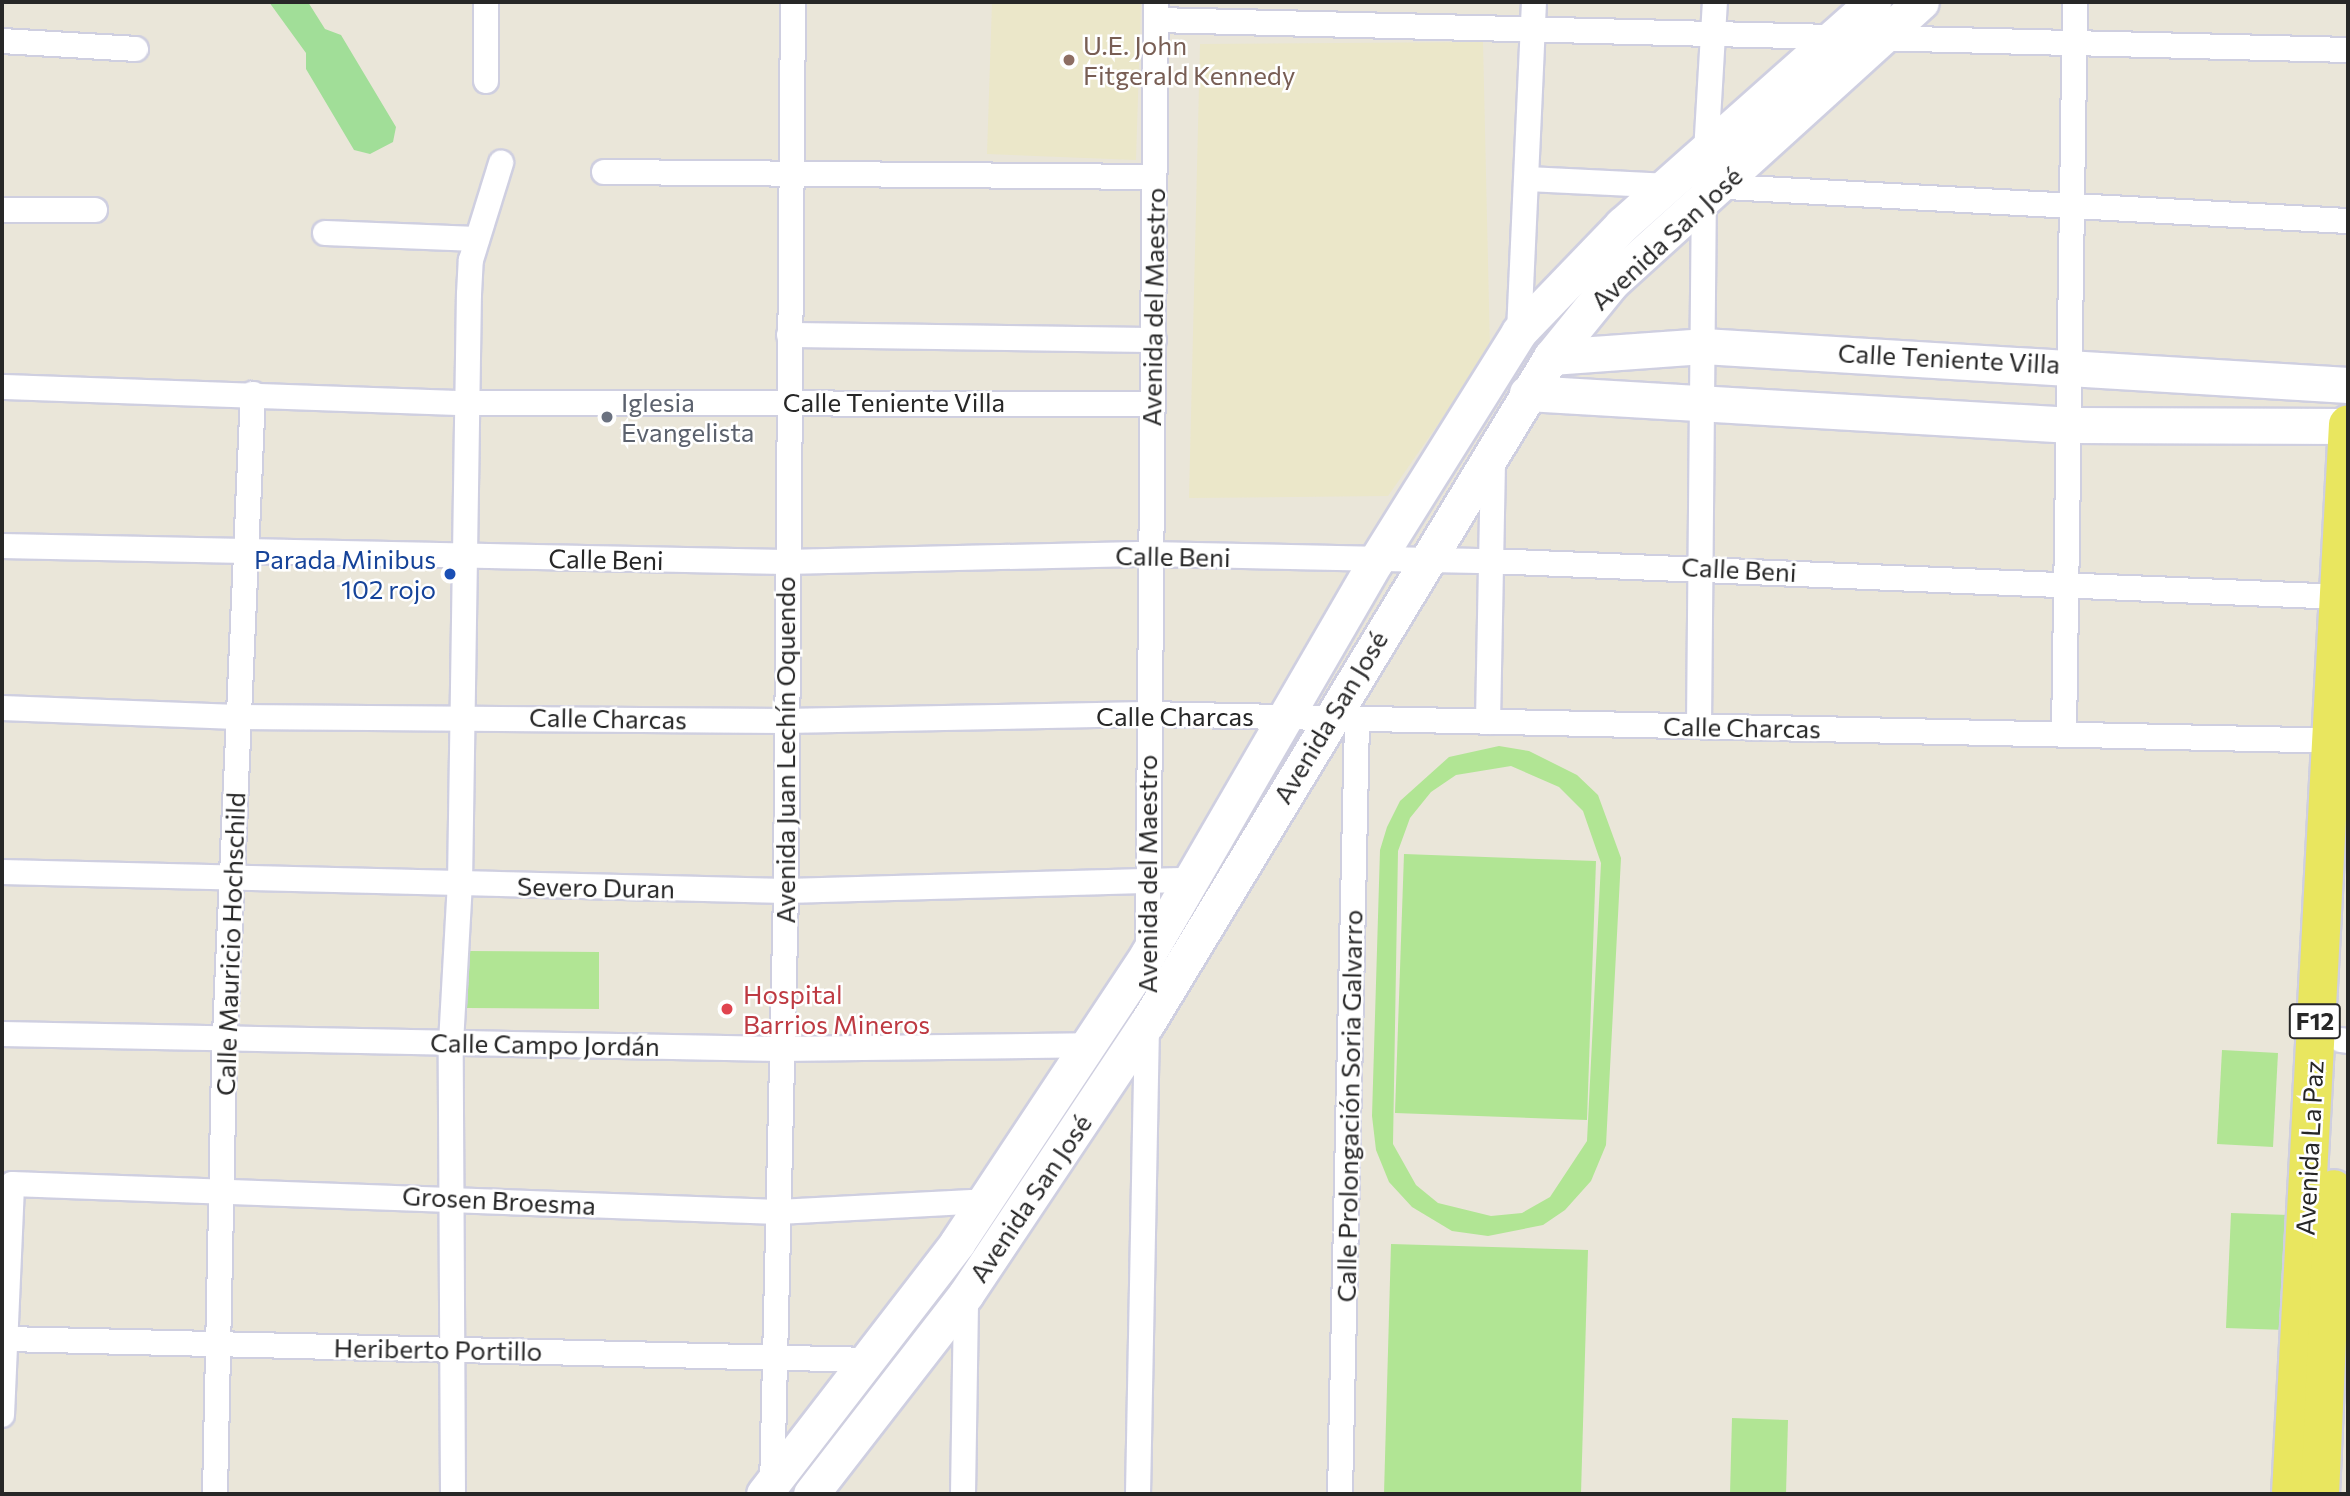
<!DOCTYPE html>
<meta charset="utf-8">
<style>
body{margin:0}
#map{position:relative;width:2350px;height:1496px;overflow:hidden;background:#eae6d9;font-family:Commissioner,sans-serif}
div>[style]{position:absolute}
.education>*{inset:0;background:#ebe7c9}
.green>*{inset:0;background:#a1de98}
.pitch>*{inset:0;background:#b1e594}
.roads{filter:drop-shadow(2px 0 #cfcfe0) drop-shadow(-2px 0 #cfcfe0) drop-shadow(0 2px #cfcfe0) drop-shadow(0 -2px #cfcfe0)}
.street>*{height:24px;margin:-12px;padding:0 12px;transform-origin:12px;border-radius:12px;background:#fff}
.secondary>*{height:35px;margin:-17.5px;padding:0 17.5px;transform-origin:17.5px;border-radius:17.5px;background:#fff}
.primary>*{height:38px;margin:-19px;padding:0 19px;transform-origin:19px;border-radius:19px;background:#e9e65f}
.dots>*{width:19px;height:19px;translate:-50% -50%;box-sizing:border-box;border:4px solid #fff;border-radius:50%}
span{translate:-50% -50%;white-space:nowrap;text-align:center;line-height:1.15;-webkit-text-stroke:5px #fff;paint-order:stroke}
.shield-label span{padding:2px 5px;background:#fff;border:2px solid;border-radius:5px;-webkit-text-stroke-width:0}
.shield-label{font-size:24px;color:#272727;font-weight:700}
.education-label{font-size:26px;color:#785e54}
.left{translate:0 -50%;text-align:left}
.street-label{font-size:26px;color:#272727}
.worship-label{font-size:26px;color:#5b616d}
.transit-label{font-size:26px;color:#164399}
.right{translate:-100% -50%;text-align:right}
.health-label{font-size:26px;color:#be3a42}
.frame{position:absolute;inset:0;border:4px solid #272727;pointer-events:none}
</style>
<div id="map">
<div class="education">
<div style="clip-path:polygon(992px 2px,1141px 2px,1136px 160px,987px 154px)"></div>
<div style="clip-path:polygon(1483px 42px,1490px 350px,1388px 496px,1189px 498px,1200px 44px)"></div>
</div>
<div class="green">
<div style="clip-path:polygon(269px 2px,308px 2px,325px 29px,341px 35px,396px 127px,393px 142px,370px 154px,354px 150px,306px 69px,306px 53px)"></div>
</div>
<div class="pitch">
<div style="clip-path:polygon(evenodd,1499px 746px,1529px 751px,1577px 775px,1598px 795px,1621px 858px,1606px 1145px,1591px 1181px,1565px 1210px,1543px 1225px,1488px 1236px,1452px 1231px,1412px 1207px,1389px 1182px,1376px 1150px,1372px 1116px,1380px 850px,1387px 827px,1400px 801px,1449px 757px,1499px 746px,1511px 766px,1559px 787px,1583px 811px,1601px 863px,1587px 1141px,1550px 1197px,1522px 1213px,1491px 1216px,1438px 1203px,1416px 1185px,1393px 1144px,1398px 851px,1410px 818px,1431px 792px,1456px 775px,1511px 766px)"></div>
<div style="clip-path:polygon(1404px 854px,1596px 861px,1587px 1120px,1395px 1113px)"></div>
<div style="clip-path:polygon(468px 951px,599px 952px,599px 1009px,467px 1008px)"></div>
<div style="clip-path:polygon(2222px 1050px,2278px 1053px,2273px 1147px,2217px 1144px)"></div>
<div style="clip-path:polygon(2231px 1213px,2290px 1215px,2286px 1330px,2226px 1328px)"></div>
<div style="clip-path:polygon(1391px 1244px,1588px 1250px,1581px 1494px,1384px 1494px)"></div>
<div style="clip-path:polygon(1732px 1418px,1788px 1420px,1786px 1494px,1730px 1494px)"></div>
</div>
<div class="roads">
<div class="street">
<div style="left:1156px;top:20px;width:1192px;rotate:1.44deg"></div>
<div style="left:2px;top:41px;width:134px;rotate:3.4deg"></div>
<div style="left:486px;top:81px;width:79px;rotate:-90deg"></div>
<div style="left:604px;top:172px;width:550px;rotate:0.52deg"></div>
<div style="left:1529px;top:179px;width:144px;rotate:2.8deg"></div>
<div style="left:1709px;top:186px;width:640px;rotate:3.14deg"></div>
<div style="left:2px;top:210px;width:93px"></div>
<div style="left:325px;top:233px;width:152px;rotate:2.3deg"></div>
<div style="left:1519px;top:332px;width:330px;rotate:-87.4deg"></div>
<div style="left:789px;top:335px;width:365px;rotate:0.8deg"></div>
<div style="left:2px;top:387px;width:465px;rotate:2deg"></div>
<div style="left:467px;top:403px;width:685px;rotate:0.08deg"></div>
<div style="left:2px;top:546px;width:783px;rotate:1.17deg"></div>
<div style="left:785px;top:562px;width:364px;rotate:-1.3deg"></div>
<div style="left:1149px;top:554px;width:341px;rotate:1.2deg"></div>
<div style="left:1490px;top:561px;width:854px;rotate:2.42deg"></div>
<div style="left:2px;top:708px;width:235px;rotate:2.2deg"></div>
<div style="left:237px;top:717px;width:547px;rotate:0.42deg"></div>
<div style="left:784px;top:721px;width:363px;rotate:-1.1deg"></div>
<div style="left:1147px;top:714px;width:1197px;rotate:1.29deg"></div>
<div style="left:1488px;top:722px;width:266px;rotate:-88.9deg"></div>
<div style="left:1699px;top:726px;width:540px;rotate:-89.47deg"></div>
<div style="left:1704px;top:186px;width:184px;rotate:-86.6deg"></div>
<div style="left:2064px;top:734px;width:732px;rotate:-89.14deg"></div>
<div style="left:2px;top:872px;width:784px;rotate:1.39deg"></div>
<div style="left:786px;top:891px;width:404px;rotate:-1.6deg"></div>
<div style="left:1148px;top:951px;width:949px;rotate:-89.52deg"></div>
<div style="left:2px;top:1034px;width:777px;rotate:1.11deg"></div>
<div style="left:779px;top:1049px;width:309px;rotate:-0.7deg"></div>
<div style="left:2341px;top:1040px;width:7px;rotate:8deg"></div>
<div style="left:6px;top:1339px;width:864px;rotate:1.39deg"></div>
<div style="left:2px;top:1415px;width:231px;rotate:-87.5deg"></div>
<div style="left:12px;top:1184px;width:767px;rotate:2.09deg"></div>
<div style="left:778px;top:1212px;width:208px;rotate:-3deg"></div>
<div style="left:772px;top:1487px;width:596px;rotate:-88.65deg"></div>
<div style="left:786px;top:891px;width:889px;rotate:-89.55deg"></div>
<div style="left:215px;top:1494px;width:459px;rotate:-88.8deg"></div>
<div style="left:225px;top:1035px;width:642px;rotate:-87.5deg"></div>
<div style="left:453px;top:1494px;width:451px;rotate:-90.3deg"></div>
<div style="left:451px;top:1043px;width:159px;rotate:-86.8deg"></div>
<div style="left:460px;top:884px;width:590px;rotate:-89.13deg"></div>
<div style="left:469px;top:294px;width:34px;rotate:-87deg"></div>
<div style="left:471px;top:260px;width:102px;rotate:-72.8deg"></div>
<div style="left:963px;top:1494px;width:200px;rotate:-89.1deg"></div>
<div style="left:1138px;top:1494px;width:471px;rotate:-88.9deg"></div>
<div style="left:1340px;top:1494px;width:775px;rotate:-88.74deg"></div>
</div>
<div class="secondary">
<div style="left:1551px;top:357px;width:152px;rotate:-4.1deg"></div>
<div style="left:1703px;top:346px;width:646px;rotate:3.46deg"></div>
<div style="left:1527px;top:393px;width:546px;rotate:3.36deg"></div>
<div style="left:2072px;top:425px;width:276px;rotate:0.2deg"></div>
<div style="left:764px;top:1494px;width:317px;rotate:-52.4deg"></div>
<div style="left:957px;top:1243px;width:346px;rotate:-56.5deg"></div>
<div style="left:1148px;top:954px;width:454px;rotate:-59.9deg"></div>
<div style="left:1376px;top:561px;width:270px;rotate:-58deg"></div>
<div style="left:1519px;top:332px;width:149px;rotate:-46.1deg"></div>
<div style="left:1622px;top:225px;width:336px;rotate:-41.6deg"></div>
<div style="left:811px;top:1494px;width:253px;rotate:-52.2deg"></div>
<div style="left:966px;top:1294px;width:326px;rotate:-56.3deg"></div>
<div style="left:1147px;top:1023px;width:779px;rotate:-58.76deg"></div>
<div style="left:1551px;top:357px;width:97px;rotate:-50.9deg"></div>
<div style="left:1612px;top:282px;width:417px;rotate:-42.2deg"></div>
</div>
<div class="primary">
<div style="left:2291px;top:1494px;width:1071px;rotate:-86.95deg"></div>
<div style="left:2320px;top:1494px;width:305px;rotate:-87.4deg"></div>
</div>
</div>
<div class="dots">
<div style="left:1069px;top:60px;background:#8d6e63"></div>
<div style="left:607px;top:417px;background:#6b7280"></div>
<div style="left:450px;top:574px;background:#1a4fb4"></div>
<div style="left:727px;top:1009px;background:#e0444e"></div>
</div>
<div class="shield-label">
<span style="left:2315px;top:1021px">F12</span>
</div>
<div class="education-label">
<span class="left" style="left:1083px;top:60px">U.E. John<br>Fitgerald Kennedy</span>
</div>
<div class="street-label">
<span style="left:1666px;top:238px;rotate:-43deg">Avenida San José</span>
<span style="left:1153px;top:307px;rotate:-89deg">Avenida del Maestro</span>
<span style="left:1949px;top:358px;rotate:3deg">Calle Teniente Villa</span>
<span style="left:894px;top:402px">Calle Teniente Villa</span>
<span style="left:1173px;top:556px;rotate:1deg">Calle Beni</span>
<span style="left:606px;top:559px;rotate:1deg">Calle Beni</span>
<span style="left:1739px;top:569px;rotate:3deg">Calle Beni</span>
<span style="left:1175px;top:716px">Calle Charcas</span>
<span style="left:1330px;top:717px;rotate:-59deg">Avenida San José</span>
<span style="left:608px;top:718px;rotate:1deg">Calle Charcas</span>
<span style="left:1742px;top:727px;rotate:1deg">Calle Charcas</span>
<span style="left:785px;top:750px;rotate:-90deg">Avenida Juan Lechín Oquendo</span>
<span style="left:1147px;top:874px;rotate:-90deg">Avenida del Maestro</span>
<span style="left:596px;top:887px;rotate:1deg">Severo Duran</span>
<span style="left:230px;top:944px;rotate:-88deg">Calle Mauricio Hochschild</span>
<span style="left:545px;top:1044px;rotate:1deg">Calle Campo Jordán</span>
<span style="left:1349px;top:1106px;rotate:-89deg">Calle Prolongación Soria Galvarro</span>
<span style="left:2309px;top:1148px;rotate:-87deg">Avenida La Paz</span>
<span style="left:1030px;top:1198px;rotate:-56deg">Avenida San José</span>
<span style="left:499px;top:1200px;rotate:3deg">Grosen Broesma</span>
<span style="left:438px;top:1349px;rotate:1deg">Heriberto Portillo</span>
</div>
<div class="worship-label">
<span class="left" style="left:621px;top:417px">Iglesia<br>Evangelista</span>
</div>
<div class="transit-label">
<span class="right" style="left:436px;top:574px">Parada Minibus<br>102 rojo</span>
</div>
<div class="health-label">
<span class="left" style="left:743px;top:1009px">Hospital<br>Barrios Mineros</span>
</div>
<div class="frame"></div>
</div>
